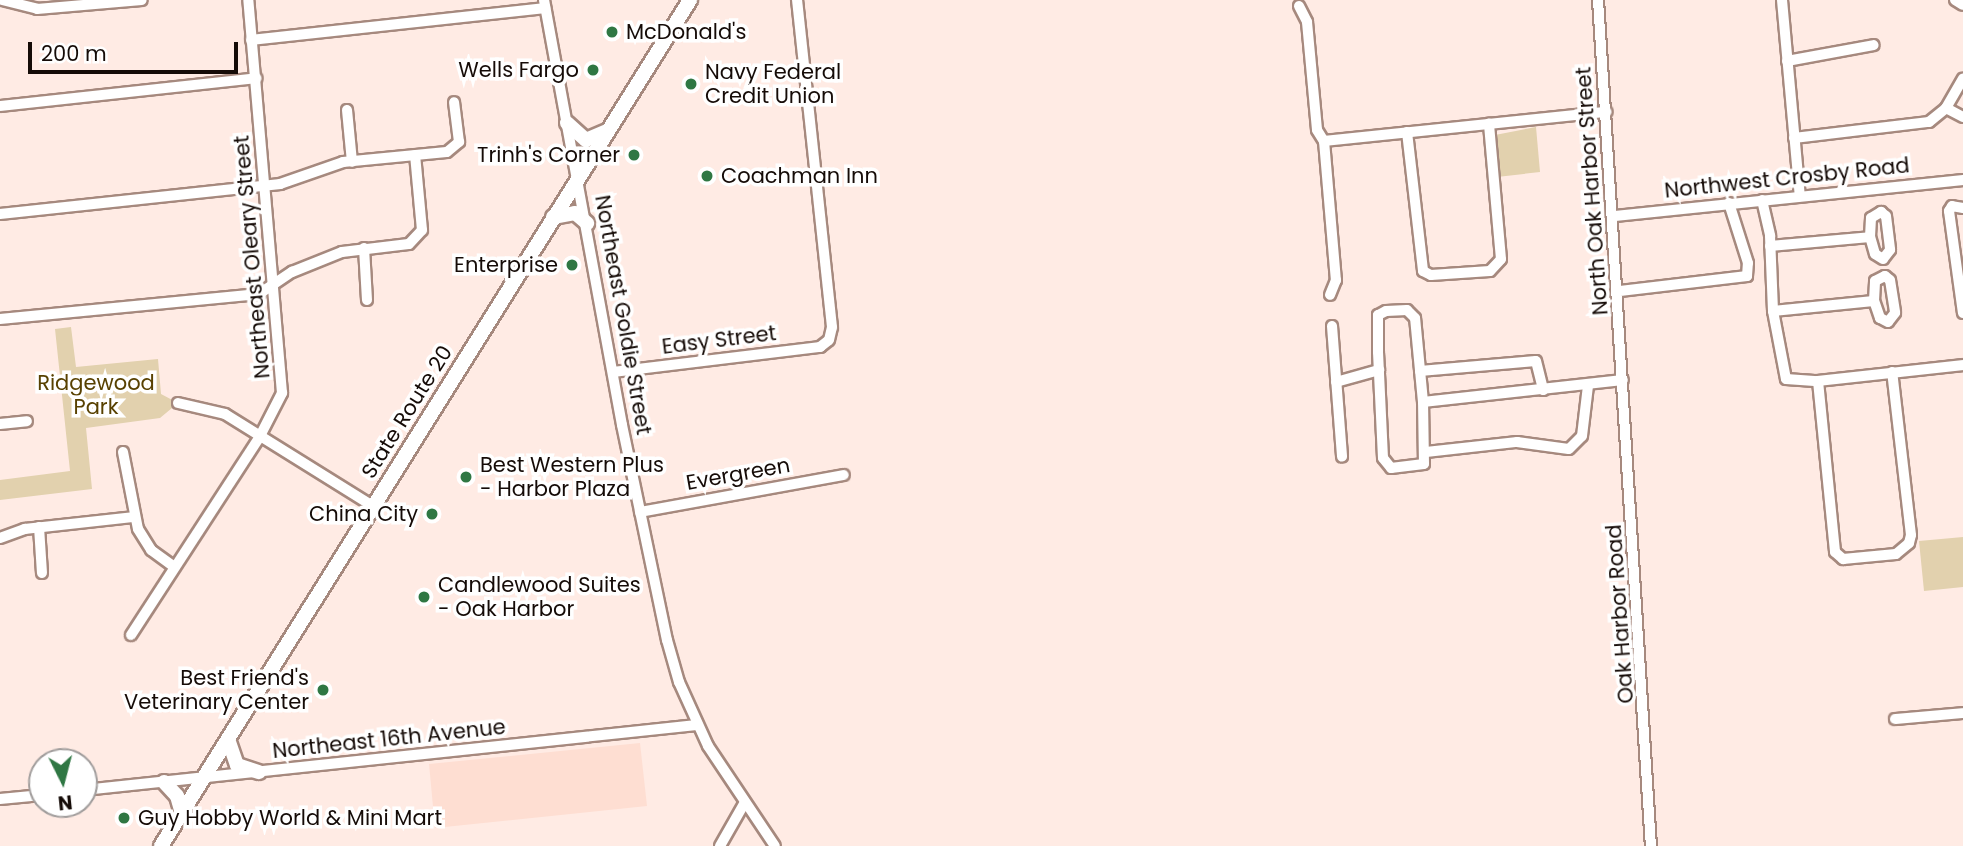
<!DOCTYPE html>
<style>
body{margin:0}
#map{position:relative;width:1963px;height:846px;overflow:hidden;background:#ffebe4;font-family:Poppins,sans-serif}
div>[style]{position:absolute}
.built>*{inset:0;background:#feded2}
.green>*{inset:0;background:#e2d1ae}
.roads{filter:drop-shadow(2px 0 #a6897e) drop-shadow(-2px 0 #a6897e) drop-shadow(0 2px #a6897e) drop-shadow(0 -2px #a6897e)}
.minor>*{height:10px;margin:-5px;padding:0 5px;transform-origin:5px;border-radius:5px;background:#fff}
.major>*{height:14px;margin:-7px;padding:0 7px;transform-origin:7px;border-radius:7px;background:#fff}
.dots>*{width:19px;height:19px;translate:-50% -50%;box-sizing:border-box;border:4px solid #fff;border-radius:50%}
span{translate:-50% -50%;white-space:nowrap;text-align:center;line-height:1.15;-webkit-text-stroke:7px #fff;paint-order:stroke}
.poi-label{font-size:21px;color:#150b07}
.left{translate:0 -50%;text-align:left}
.right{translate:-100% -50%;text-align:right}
.street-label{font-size:21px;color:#150b07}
.park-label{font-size:21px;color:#584101}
.north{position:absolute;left:28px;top:748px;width:70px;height:70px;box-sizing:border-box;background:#fff;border:2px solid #a19d9c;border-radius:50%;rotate:174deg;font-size:19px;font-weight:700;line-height:28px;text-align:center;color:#150b07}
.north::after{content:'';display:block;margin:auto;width:24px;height:32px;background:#2f7743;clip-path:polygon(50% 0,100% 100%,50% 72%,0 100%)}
.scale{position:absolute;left:28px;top:42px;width:210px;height:32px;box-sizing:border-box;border:4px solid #150b07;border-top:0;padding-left:9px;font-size:21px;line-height:24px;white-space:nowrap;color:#150b07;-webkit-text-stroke:5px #fff;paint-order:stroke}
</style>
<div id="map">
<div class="built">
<div style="clip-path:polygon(640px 743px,647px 806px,435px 828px,429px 764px)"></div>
</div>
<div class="green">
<div style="clip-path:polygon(1536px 127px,1540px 172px,1497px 177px,1495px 135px)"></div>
<div style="clip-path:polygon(71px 327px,76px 367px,158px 359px,161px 394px,178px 403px,160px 418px,86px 428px,92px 489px,0 500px,0 480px,70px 471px,55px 329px)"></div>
<div style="clip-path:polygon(1963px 537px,1963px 587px,1924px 591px,1919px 541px)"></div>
</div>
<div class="roads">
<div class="minor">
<div style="left:2px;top:0;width:36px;rotate:14deg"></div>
<div style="left:37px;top:9px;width:105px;rotate:-4.9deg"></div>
<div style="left:544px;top:0;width:432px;rotate:79.6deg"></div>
<div style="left:622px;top:425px;width:220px;rotate:78.2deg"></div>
<div style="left:667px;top:640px;width:44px;rotate:74.1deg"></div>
<div style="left:679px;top:682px;width:70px;rotate:65.6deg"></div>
<div style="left:708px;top:746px;width:120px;rotate:56.2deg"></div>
<div style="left:1598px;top:0;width:848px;rotate:86.42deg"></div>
<div style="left:1782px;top:0;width:197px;rotate:84.8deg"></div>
<div style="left:1955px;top:0;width:9px;rotate:32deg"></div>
<div style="left:1299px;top:6px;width:18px;rotate:63deg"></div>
<div style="left:1307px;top:22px;width:108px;rotate:84.7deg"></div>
<div style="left:1317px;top:130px;width:13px;rotate:58deg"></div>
<div style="left:1324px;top:141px;width:140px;rotate:85.1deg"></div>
<div style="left:1336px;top:280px;width:16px;rotate:112deg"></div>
<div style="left:251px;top:40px;width:296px;rotate:-6.2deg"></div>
<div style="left:1787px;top:61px;width:88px;rotate:-10.4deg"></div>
<div style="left:0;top:106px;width:258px;rotate:-6.2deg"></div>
<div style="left:1946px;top:108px;width:19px;rotate:28deg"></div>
<div style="left:347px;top:110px;width:52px;rotate:84.5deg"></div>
<div style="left:1407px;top:132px;width:140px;rotate:83.4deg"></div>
<div style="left:1423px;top:271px;width:9px;rotate:27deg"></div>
<div style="left:1431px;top:275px;width:59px;rotate:-3.9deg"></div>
<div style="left:1490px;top:271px;width:16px;rotate:-47deg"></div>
<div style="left:1501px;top:259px;width:136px;rotate:-95.1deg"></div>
<div style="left:1794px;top:138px;width:136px;rotate:-6.8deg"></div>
<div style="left:1929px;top:122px;width:22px;rotate:-39deg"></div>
<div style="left:1946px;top:108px;width:34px;rotate:-60deg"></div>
<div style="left:1324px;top:141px;width:284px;rotate:-5.9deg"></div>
<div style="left:1762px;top:200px;width:37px;rotate:77deg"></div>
<div style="left:1770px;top:236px;width:75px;rotate:87.7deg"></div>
<div style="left:1773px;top:311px;width:69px;rotate:79.2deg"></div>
<div style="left:1786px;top:379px;width:32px;rotate:4deg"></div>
<div style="left:1818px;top:381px;width:146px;rotate:-6.3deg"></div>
<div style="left:1963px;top:208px;width:11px;rotate:-170deg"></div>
<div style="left:1952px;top:206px;width:6px;rotate:121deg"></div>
<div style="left:1949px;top:211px;width:103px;rotate:82.2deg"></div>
<div style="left:1881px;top:212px;width:6px;rotate:39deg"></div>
<div style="left:1886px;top:216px;width:34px;rotate:83deg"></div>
<div style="left:1890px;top:250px;width:11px;rotate:128deg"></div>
<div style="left:1883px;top:259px;width:9px;rotate:-148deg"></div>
<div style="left:1875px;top:254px;width:18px;rotate:-106deg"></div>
<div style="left:1870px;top:237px;width:19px;rotate:-87deg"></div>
<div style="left:1871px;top:218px;width:12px;rotate:-31deg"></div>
<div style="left:0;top:214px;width:282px;rotate:-6.1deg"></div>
<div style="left:280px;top:184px;width:67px;rotate:-19.2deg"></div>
<div style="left:343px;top:162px;width:104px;rotate:-5.5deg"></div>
<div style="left:447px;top:152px;width:16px;rotate:-40deg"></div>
<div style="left:459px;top:142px;width:40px;rotate:-97.1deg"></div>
<div style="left:1615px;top:216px;width:350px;rotate:-5.9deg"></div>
<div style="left:1770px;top:246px;width:100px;rotate:-5.1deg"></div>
<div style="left:364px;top:248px;width:52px;rotate:86.7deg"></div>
<div style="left:1885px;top:276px;width:6px;rotate:39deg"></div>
<div style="left:1890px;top:280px;width:33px;rotate:81deg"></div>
<div style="left:1895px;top:313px;width:11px;rotate:128deg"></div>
<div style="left:1888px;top:322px;width:9px;rotate:-153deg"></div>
<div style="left:1880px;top:318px;width:18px;rotate:-109deg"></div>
<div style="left:1874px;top:301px;width:20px;rotate:-87deg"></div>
<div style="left:1875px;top:281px;width:11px;rotate:-27deg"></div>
<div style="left:1620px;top:291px;width:128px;rotate:-6.7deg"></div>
<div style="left:1747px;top:276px;width:13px;rotate:-86deg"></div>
<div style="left:1748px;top:263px;width:63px;rotate:-107.6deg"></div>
<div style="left:1773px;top:311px;width:101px;rotate:-5.7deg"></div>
<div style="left:0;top:319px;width:260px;rotate:-5.5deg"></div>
<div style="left:259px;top:294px;width:40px;rotate:-34deg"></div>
<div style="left:292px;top:272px;width:54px;rotate:-21.8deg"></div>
<div style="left:342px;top:252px;width:67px;rotate:-6.8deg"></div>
<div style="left:409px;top:244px;width:19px;rotate:-47deg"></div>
<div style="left:422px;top:230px;width:75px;rotate:-95.3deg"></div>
<div style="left:1332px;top:326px;width:131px;rotate:85.6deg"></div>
<div style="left:1420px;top:371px;width:116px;rotate:-4.9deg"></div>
<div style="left:1536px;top:361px;width:30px;rotate:76deg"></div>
<div style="left:613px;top:372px;width:209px;rotate:-6.9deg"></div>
<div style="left:820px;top:347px;width:11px;rotate:-38deg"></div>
<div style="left:829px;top:340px;width:13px;rotate:-77deg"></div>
<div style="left:832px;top:327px;width:329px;rotate:-96.1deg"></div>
<div style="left:1818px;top:381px;width:172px;rotate:84.3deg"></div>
<div style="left:1835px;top:552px;width:11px;rotate:41deg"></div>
<div style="left:1843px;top:559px;width:53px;rotate:-5.4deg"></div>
<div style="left:1896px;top:554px;width:17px;rotate:-40deg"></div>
<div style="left:1909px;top:543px;width:8px;rotate:-76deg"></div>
<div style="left:1911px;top:535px;width:164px;rotate:-96.6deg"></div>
<div style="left:1336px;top:382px;width:45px;rotate:-15.6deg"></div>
<div style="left:1423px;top:402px;width:84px;rotate:-95.4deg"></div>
<div style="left:1415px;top:318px;width:11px;rotate:-135deg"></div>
<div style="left:1407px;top:310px;width:21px;rotate:177deg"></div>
<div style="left:1386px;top:311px;width:9px;rotate:153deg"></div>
<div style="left:1378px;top:315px;width:37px;rotate:90deg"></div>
<div style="left:1378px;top:352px;width:106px;rotate:87.3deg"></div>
<div style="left:1383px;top:458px;width:13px;rotate:51deg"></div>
<div style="left:1391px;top:468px;width:33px;rotate:-7deg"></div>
<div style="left:1424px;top:464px;width:62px;rotate:-90.9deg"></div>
<div style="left:1423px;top:402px;width:201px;rotate:-6.3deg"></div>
<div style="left:178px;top:403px;width:48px;rotate:13.2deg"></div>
<div style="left:225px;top:414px;width:174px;rotate:31.9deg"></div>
<div style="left:0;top:424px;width:27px;rotate:-6deg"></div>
<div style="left:123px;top:452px;width:78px;rotate:79deg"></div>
<div style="left:138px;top:529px;width:25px;rotate:58deg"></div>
<div style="left:151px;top:550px;width:27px;rotate:36deg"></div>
<div style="left:1426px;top:452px;width:92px;rotate:-6.3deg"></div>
<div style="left:1517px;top:442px;width:52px;rotate:7.7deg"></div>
<div style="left:1569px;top:449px;width:18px;rotate:-45deg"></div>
<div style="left:1582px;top:436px;width:50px;rotate:-83.2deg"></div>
<div style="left:640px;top:512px;width:207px;rotate:-10.3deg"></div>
<div style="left:39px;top:527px;width:46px;rotate:86.3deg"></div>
<div style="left:0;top:538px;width:27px;rotate:-20deg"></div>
<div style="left:25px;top:529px;width:110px;rotate:-6.3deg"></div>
<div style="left:131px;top:635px;width:235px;rotate:-57deg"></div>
<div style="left:259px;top:438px;width:51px;rotate:-62.9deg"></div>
<div style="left:282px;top:393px;width:394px;rotate:-94.9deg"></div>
<div style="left:1895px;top:719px;width:68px;rotate:-5deg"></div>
<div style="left:84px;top:790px;width:616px;rotate:-6.05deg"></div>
<div style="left:0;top:799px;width:42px;rotate:-5.4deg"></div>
<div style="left:720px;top:846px;width:48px;rotate:-60.3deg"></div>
</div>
<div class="major">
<div style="left:567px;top:123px;width:25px;rotate:42deg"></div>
<div style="left:586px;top:140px;width:23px;rotate:-23deg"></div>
<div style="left:553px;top:217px;width:22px;rotate:-10deg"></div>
<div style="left:575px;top:213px;width:16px;rotate:40deg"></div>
<div style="left:228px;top:739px;width:28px;rotate:71deg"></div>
<div style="left:237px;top:765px;width:23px;rotate:18deg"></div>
<div style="left:164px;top:782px;width:19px;rotate:47deg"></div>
<div style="left:177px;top:796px;width:18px;rotate:74deg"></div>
<div style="left:161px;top:846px;width:998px;rotate:-57.98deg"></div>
</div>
</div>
<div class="dots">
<div style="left:612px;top:32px;background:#2f7743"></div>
<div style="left:593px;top:70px;background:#2f7743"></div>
<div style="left:691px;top:84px;background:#2f7743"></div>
<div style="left:634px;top:155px;background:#2f7743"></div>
<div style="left:707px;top:176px;background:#2f7743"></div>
<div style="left:572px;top:265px;background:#2f7743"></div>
<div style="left:466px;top:477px;background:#2f7743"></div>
<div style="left:432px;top:514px;background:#2f7743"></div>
<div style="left:424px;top:597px;background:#2f7743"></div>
<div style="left:323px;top:690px;background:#2f7743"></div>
<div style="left:124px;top:818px;background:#2f7743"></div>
</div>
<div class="poi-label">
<span class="left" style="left:626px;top:32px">McDonald's</span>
<span class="right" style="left:579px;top:70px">Wells Fargo</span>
<span class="left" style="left:705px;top:84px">Navy Federal<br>Credit Union</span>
<span class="right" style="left:620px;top:155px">Trinh's Corner</span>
<span class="left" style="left:721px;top:176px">Coachman Inn</span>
<span class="right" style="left:558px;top:265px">Enterprise</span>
<span class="left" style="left:480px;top:477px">Best Western Plus<br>- Harbor Plaza</span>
<span class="right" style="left:418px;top:514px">China City</span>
<span class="left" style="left:438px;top:597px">Candlewood Suites<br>- Oak Harbor</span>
<span class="right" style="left:309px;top:690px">Best Friend's<br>Veterinary Center</span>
<span class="left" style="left:138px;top:818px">Guy Hobby World &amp; Mini Mart</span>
</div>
<div class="street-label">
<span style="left:1787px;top:178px;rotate:-6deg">Northwest Crosby Road</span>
<span style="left:1592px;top:191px;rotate:-94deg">North Oak Harbor Street</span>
<span style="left:252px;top:257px;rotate:-95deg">Northeast Oleary Street</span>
<span style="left:623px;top:315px;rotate:80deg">Northeast Goldie Street</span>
<span style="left:719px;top:340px;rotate:-7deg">Easy Street</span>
<span style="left:407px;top:412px;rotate:-58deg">State Route 20</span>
<span style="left:738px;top:474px;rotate:-10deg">Evergreen</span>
<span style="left:1620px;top:614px;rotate:-94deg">Oak Harbor Road</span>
<span style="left:389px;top:739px;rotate:-6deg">Northeast 16th Avenue</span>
</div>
<div class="park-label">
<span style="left:96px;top:395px">Ridgewood<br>Park</span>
</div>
<div class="north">N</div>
<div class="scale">200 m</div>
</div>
